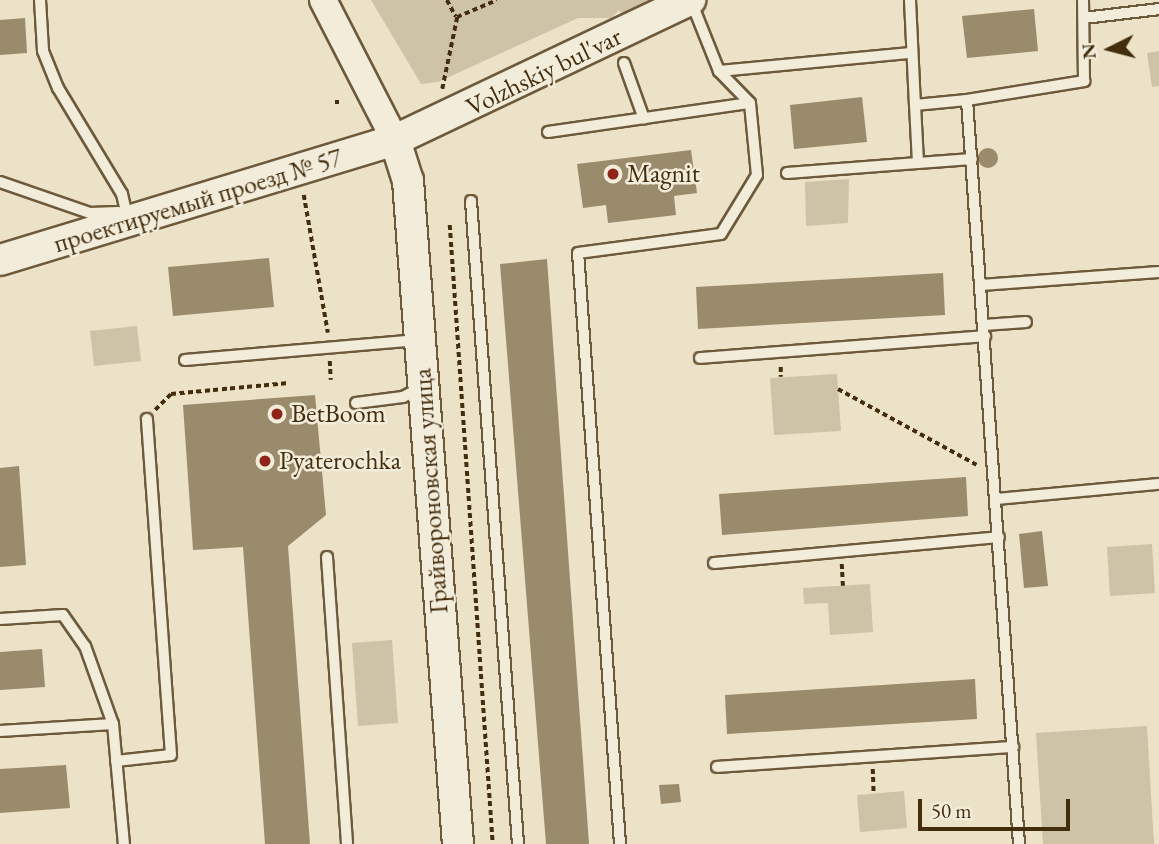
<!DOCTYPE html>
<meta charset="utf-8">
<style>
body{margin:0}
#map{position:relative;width:1159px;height:844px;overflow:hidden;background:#ebe2c7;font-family:"EB Garamond",serif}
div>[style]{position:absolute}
.green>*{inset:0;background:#cfc3a7}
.building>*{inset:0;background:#9b8b6d}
.round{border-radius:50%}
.path>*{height:3.5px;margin-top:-1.75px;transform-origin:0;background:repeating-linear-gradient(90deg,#442d0c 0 5px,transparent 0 8.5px)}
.roads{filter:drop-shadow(2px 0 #6e5a3b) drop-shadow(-2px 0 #6e5a3b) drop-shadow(0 2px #6e5a3b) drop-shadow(0 -2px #6e5a3b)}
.service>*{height:10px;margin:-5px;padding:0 5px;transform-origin:5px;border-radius:5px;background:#f2ecdb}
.tertiary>*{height:26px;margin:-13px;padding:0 13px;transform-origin:13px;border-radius:13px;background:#f2ecdb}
.secondary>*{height:30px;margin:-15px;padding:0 15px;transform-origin:15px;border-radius:15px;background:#f2ecdb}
.dots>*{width:19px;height:19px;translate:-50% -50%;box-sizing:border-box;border:4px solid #f2ecdb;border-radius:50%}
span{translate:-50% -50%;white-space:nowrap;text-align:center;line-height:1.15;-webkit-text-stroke:5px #f2ecdb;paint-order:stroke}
.street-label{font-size:26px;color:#442d0c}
.poi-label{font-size:26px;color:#442d0c}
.left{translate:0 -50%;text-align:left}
.north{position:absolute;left:1075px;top:14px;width:70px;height:70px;-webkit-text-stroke:5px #f2ecdb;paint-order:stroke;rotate:264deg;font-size:19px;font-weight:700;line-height:28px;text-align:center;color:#442d0c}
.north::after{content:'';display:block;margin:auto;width:24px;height:32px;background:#442d0c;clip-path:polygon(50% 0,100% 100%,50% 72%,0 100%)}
.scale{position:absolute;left:918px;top:799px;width:152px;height:32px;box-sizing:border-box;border:4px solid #442d0c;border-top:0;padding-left:9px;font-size:21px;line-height:24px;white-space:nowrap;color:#442d0c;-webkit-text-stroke:5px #f2ecdb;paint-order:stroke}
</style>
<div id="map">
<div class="green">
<div style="clip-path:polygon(371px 0,663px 0,624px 18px,619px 10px,611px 18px,578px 18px,438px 82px,421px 84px)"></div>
<div style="clip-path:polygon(1159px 51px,1159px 86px,1152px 87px,1147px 53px)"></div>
<div style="clip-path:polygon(849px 179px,848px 223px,806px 226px,805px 182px)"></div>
<div style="clip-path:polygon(137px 326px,141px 361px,94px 366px,90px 331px)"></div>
<div style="clip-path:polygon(837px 374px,841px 431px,774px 435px,770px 378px)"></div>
<div style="clip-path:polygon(1152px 544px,1155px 593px,1110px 596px,1107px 547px)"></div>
<div style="clip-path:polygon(870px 584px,873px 632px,830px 635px,828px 603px,804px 604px,803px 588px)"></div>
<div style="clip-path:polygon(392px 640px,398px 723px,358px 726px,352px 643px)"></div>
<div style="clip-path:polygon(1147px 726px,1154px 844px,1043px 844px,1036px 733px)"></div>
<div style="clip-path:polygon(904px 791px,907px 828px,860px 832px,857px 795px)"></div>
</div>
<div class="building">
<div style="clip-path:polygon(1034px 9px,1038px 51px,967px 58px,962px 16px)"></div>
<div style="clip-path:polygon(25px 18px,27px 53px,0 55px,0 20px)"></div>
<div style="clip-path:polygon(862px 97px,867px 142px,794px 149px,790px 105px)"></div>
<div class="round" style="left:978px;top:148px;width:20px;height:20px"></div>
<div style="clip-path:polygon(691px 150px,697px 193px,674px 196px,676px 215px,608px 223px,606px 205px,583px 208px,577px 164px)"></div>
<div style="clip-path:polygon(269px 258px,274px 307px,173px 316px,168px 267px)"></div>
<div style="clip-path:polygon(547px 259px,589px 844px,546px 844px,500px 264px)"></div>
<div style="clip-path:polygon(943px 273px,945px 315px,698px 329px,696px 287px)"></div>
<div style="clip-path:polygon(315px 395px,326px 515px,288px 546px,310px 844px,265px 844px,243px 547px,193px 550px,183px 405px)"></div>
<div style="clip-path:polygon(19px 466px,26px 565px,0 567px,0 468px)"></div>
<div style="clip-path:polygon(966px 477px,968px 516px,722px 535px,719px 494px)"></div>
<div style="clip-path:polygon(1042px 531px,1048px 586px,1024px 588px,1019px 534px)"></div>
<div style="clip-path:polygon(42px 649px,45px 687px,0 690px,0 652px)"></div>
<div style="clip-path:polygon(975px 679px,977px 719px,727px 734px,725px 695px)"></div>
<div style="clip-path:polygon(66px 765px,70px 808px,0 813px,0 769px)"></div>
<div style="clip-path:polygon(679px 784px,681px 802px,661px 804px,659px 785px)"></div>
</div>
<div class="path">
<div style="left:447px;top:0;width:19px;rotate:62deg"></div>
<div style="left:442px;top:89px;width:74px;rotate:-78.2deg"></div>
<div style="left:457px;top:17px;width:43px;rotate:-23deg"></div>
<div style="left:335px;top:102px;width:4px"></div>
<div style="left:304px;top:195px;width:140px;rotate:80.1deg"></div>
<div style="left:450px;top:225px;width:620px;rotate:86.03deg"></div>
<div style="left:330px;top:361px;width:19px;rotate:87deg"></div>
<div style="left:781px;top:367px;width:10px;rotate:90deg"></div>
<div style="left:838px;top:389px;width:158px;rotate:28.7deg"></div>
<div style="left:155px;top:410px;width:23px;rotate:-45deg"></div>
<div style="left:171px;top:394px;width:118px;rotate:-5.4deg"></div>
<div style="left:842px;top:564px;width:22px;rotate:87deg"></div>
<div style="left:873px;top:769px;width:25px;rotate:88deg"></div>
</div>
<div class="roads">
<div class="service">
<div style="left:40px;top:0;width:51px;rotate:86.6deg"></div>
<div style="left:43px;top:51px;width:40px;rotate:68deg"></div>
<div style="left:58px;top:88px;width:124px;rotate:58.9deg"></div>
<div style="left:122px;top:194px;width:18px;rotate:77deg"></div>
<div style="left:910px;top:0;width:105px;rotate:87.3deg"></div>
<div style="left:915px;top:105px;width:52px;rotate:-5.5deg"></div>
<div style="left:967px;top:100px;width:746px;rotate:86deg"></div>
<div style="left:1084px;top:18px;width:76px;rotate:-6.8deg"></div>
<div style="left:624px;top:63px;width:59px;rotate:70.3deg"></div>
<div style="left:719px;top:71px;width:193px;rotate:-5.4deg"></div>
<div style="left:967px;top:100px;width:119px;rotate:-9.2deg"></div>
<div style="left:1084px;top:81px;width:81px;rotate:-90.7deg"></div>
<div style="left:915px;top:105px;width:58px;rotate:87deg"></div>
<div style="left:918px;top:163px;width:54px;rotate:-4.2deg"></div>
<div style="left:548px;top:132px;width:204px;rotate:-8.2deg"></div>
<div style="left:787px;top:173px;width:131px;rotate:-4.4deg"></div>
<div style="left:0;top:182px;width:95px;rotate:19deg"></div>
<div style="left:90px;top:213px;width:28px;rotate:-2deg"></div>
<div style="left:471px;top:201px;width:645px;rotate:85.82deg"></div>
<div style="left:981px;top:285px;width:178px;rotate:-4.2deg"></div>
<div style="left:984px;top:325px;width:42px;rotate:-4.1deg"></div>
<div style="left:700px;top:358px;width:286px;rotate:-4.4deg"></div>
<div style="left:185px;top:360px;width:234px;rotate:-4.9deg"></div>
<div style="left:356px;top:403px;width:47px;rotate:-7.3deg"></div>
<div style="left:403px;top:397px;width:19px;rotate:-28deg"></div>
<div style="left:996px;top:499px;width:164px;rotate:-5.3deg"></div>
<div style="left:327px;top:557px;width:288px;rotate:86deg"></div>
<div style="left:714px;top:563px;width:286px;rotate:-5.2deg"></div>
<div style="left:0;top:619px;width:63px;rotate:-3.6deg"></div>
<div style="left:63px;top:615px;width:38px;rotate:55deg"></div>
<div style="left:85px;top:646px;width:83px;rotate:70.3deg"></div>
<div style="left:113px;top:724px;width:121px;rotate:84.8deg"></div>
<div style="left:0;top:731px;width:113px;rotate:-3.5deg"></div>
<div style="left:116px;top:761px;width:55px;rotate:-6.2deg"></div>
<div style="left:171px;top:755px;width:337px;rotate:-94.1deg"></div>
<div style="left:717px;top:767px;width:297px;rotate:-3.9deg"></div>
<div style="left:620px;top:844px;width:592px;rotate:-94.06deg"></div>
<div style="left:578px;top:253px;width:144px;rotate:-7.6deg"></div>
<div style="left:721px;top:234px;width:69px;rotate:-58.6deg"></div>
<div style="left:757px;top:175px;width:72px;rotate:-95.6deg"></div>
<div style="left:750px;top:103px;width:45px;rotate:-134.1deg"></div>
<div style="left:719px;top:71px;width:75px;rotate:-111.8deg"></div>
</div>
<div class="tertiary">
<div style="left:323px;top:0;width:157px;rotate:62.8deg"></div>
</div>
<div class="secondary">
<div style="left:395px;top:140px;width:43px;rotate:72.4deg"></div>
<div style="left:408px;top:181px;width:665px;rotate:85.69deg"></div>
<div style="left:0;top:260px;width:413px;rotate:-16.9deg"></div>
<div style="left:395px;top:140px;width:327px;rotate:-25.4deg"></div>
</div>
</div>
<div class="dots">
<div style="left:613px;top:174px;background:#8f2418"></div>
<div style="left:277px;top:414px;background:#8f2418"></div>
<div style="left:265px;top:461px;background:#8f2418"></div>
</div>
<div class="street-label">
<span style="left:544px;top:72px;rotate:-26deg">Volzhskiy bul'var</span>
<span style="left:198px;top:201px;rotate:-17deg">проектируемый проезд № 57</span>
<span style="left:431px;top:491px;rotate:-94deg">Грайвороновская улица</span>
</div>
<div class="poi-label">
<span class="left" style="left:627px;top:174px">Magnit</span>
<span class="left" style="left:291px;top:414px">BetBoom</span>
<span class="left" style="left:279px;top:461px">Pyaterochka</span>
</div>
<div class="north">N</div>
<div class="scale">50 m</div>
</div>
